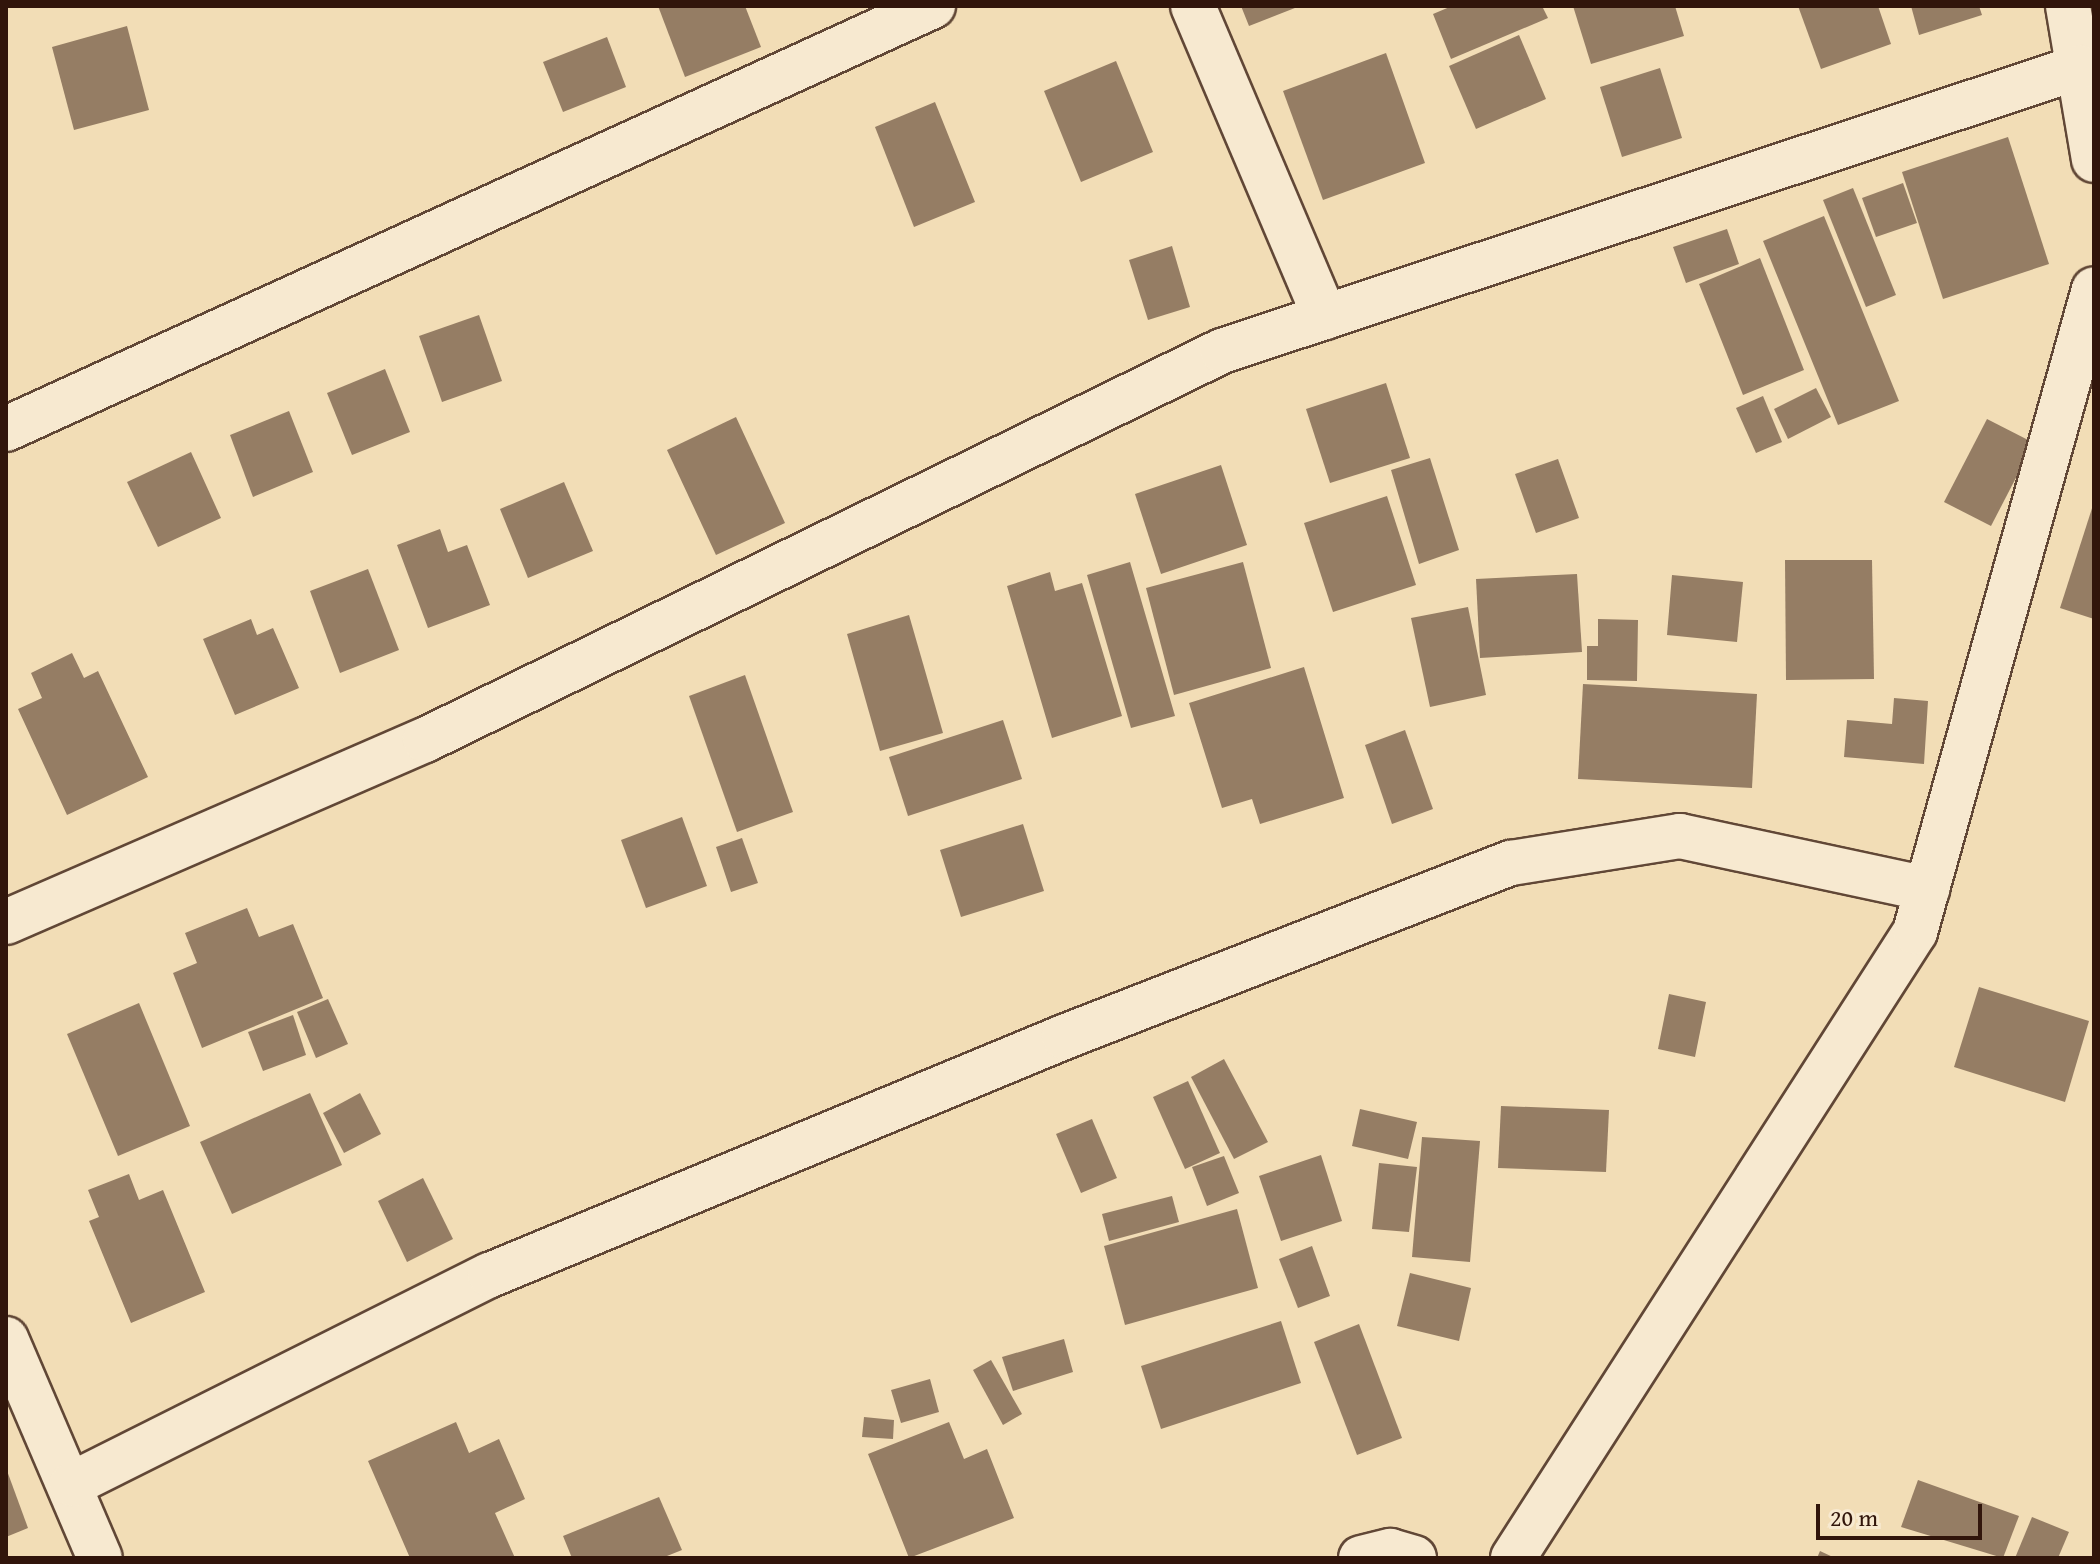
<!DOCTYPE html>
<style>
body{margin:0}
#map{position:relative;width:2100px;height:1564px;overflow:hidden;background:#f2ddb6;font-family:"Gentium Book Plus",serif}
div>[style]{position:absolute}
.building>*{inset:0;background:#957d64}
.roads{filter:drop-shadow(2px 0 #614736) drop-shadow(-2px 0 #614736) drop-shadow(0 2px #614736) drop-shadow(0 -2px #614736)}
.minor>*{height:44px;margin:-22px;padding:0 22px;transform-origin:22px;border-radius:22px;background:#f7e9d0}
span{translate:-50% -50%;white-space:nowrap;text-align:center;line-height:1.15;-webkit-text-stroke:6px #f7e9d0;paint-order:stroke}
.frame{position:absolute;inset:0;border:8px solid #31150b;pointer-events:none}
.scale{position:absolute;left:1816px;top:1504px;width:166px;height:36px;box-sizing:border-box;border:4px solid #31150b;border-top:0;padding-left:10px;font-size:24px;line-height:28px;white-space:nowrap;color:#31150b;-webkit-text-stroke:6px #f7e9d0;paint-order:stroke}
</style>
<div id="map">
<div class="building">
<div style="clip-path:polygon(658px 6px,745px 6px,761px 47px,685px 77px)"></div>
<div style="clip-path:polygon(1241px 6px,1300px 6px,1249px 26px)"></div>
<div style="clip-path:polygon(1452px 6px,1542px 6px,1548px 18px,1451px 59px,1433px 14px)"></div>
<div style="clip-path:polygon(1573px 6px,1675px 6px,1684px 36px,1591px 64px)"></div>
<div style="clip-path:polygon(1798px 6px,1878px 6px,1891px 44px,1821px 69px)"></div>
<div style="clip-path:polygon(1911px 6px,1979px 6px,1982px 15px,1919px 35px)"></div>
<div style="clip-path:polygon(127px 26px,149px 110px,74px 130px,52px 47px)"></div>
<div style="clip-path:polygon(1519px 35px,1546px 99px,1476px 129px,1449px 66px)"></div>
<div style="clip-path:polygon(607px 37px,626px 87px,563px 112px,543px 62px)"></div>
<div style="clip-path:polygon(1386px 53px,1425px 163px,1323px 200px,1283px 91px)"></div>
<div style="clip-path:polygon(1116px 61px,1153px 152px,1081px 182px,1044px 91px)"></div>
<div style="clip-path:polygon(1660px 68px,1682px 138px,1622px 157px,1600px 87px)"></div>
<div style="clip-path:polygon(935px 102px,975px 202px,914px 227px,875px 127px)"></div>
<div style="clip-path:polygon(2008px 137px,2049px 264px,1943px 299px,1902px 172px)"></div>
<div style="clip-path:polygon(1903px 183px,1917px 223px,1876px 237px,1862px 198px)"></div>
<div style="clip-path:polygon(1853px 188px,1896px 295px,1866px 307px,1823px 200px)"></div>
<div style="clip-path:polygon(1824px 216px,1899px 401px,1838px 425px,1763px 241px)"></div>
<div style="clip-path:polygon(1727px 229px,1739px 264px,1686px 283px,1673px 247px)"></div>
<div style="clip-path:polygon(1172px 246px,1190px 307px,1148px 320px,1129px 260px)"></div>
<div style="clip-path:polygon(1760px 258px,1804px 370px,1743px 395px,1699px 284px)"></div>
<div style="clip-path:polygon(479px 315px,502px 381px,442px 402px,419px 336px)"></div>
<div style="clip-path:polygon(385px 369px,410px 432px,352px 455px,327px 393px)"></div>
<div style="clip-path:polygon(1386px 383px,1410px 458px,1330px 483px,1306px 409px)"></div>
<div style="clip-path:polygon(1816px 388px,1831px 417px,1788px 439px,1774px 409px)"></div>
<div style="clip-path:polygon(1763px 396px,1782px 442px,1756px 453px,1736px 408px)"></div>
<div style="clip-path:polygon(289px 411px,313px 472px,253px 497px,230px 435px)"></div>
<div style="clip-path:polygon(736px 417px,785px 523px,716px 555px,667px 450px)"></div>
<div style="clip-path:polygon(1987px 419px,2034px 443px,1991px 526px,1944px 502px)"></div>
<div style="clip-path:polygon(191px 452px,221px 518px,158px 547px,127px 482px)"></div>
<div style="clip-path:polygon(1430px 458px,1459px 550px,1419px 564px,1391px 470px)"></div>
<div style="clip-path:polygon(1558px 459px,1579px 518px,1536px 533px,1515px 474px)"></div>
<div style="clip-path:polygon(1221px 465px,1247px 545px,1161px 574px,1135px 494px)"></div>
<div style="clip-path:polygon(564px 482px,593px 551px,528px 578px,500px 509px)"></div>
<div style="clip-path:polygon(1387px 496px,1416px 585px,1333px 612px,1304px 523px)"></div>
<div style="clip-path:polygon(2094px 502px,2094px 619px,2060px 608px)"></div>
<div style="clip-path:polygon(440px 529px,448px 552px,467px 545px,490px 605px,428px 628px,397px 545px)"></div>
<div style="clip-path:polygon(1785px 560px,1872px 560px,1874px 679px,1786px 680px)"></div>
<div style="clip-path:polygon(1130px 562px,1175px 716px,1131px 728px,1087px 575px)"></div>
<div style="clip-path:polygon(1243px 562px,1271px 668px,1174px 695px,1146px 588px)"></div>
<div style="clip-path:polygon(368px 569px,399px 650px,340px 673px,310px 591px)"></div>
<div style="clip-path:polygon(1050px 572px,1055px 591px,1082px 583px,1122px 716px,1052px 738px,1007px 586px)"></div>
<div style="clip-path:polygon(1577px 574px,1582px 652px,1480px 658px,1476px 579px)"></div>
<div style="clip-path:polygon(1672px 575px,1743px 582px,1737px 642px,1667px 635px)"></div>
<div style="clip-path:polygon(1468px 607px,1486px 695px,1430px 707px,1411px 618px)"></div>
<div style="clip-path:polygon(909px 615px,943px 733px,880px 751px,847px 634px)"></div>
<div style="clip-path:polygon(251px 619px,257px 635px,273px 628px,299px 688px,235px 715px,203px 639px)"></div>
<div style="clip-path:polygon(1598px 619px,1638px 620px,1637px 681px,1587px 680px,1587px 646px,1598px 646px)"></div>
<div style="clip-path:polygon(72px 653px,84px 678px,98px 671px,148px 777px,67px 815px,18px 709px,42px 698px,31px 673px)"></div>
<div style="clip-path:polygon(1304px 667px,1344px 798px,1260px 824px,1252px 799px,1222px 808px,1189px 703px)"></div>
<div style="clip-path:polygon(745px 675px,793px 812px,737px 832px,689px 696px)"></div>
<div style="clip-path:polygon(1583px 684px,1757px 694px,1752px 788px,1578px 779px)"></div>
<div style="clip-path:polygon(1894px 698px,1928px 701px,1924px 764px,1844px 757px,1847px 720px,1892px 724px)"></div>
<div style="clip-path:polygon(1003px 720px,1022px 779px,908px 816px,889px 757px)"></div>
<div style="clip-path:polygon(1405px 730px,1433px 809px,1392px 824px,1365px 745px)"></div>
<div style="clip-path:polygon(682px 817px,707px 886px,646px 908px,621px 840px)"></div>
<div style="clip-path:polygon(1023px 824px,1044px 891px,961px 917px,940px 850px)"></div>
<div style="clip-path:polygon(742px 838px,758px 883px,731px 892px,716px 847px)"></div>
<div style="clip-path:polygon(247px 908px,259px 937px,293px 924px,323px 998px,202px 1048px,173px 973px,197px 963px,185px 933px)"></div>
<div style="clip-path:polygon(1979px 987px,2089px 1021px,2065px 1102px,1954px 1067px)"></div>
<div style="clip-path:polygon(1669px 994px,1706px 1002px,1695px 1057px,1658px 1049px)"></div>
<div style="clip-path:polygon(328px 999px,348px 1044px,316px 1058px,297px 1012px)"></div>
<div style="clip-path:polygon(139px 1003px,190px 1126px,118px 1156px,67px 1034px)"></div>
<div style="clip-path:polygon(293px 1015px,306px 1055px,263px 1071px,248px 1032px)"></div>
<div style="clip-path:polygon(1224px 1059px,1268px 1142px,1234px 1159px,1191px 1077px)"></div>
<div style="clip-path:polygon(1188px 1081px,1220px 1153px,1185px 1169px,1153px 1097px)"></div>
<div style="clip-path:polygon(310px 1093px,342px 1165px,232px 1214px,200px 1142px)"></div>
<div style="clip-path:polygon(360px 1093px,381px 1134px,344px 1153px,323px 1113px)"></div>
<div style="clip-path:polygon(1501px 1106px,1609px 1110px,1606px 1172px,1498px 1168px)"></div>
<div style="clip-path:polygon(1360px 1109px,1417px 1122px,1408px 1159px,1352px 1146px)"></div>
<div style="clip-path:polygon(1092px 1119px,1117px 1178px,1081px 1193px,1056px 1134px)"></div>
<div style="clip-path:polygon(1422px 1137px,1480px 1141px,1470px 1262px,1412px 1257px)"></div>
<div style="clip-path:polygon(1321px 1155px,1342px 1221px,1281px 1241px,1259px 1176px)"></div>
<div style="clip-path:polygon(1224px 1156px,1239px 1193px,1207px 1206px,1192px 1167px)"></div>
<div style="clip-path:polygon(1379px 1163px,1417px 1167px,1409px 1232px,1372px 1229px)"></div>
<div style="clip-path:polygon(129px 1174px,139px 1200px,163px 1190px,205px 1292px,131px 1323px,89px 1221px,99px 1217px,88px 1190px)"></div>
<div style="clip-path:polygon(423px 1178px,453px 1239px,407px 1262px,378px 1201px)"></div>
<div style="clip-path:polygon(1172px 1196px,1179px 1222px,1109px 1241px,1102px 1214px)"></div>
<div style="clip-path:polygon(1237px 1209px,1258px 1288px,1125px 1325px,1104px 1246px)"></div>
<div style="clip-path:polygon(1312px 1246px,1330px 1296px,1298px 1308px,1279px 1259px)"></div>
<div style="clip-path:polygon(1410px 1273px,1471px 1288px,1459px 1341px,1397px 1326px)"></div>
<div style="clip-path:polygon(1281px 1321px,1301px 1383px,1161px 1429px,1141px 1366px)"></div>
<div style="clip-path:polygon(1359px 1324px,1402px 1438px,1357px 1455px,1314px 1342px)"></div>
<div style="clip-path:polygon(1064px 1339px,1073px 1372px,1013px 1391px,1002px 1357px)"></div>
<div style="clip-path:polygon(991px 1360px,1022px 1414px,1003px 1425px,973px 1370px)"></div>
<div style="clip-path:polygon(930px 1379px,939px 1412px,901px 1423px,891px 1390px)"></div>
<div style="clip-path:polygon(864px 1417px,894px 1420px,893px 1439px,862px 1437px)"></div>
<div style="clip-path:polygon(456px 1422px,469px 1453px,499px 1439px,525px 1499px,495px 1513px,515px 1558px,410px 1558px,368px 1461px)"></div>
<div style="clip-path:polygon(949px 1422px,964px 1459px,987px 1449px,1014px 1518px,909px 1558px,868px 1454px)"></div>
<div style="clip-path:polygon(6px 1468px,28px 1528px,6px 1537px)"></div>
<div style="clip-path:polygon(1918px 1480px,2019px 1516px,2003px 1558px,1901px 1527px)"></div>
<div style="clip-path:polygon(659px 1497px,682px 1550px,662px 1558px,572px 1558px,563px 1536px)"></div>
<div style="clip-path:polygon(2032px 1517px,2069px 1532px,2058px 1558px,2015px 1558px)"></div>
<div style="clip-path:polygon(1820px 1551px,1835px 1558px,1817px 1558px)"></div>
</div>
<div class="roads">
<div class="minor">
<div style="left:1193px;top:6px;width:338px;rotate:67deg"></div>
<div style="left:2068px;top:6px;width:156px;rotate:80.4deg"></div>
<div style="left:6px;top:429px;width:1019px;rotate:-24.53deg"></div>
<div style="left:6px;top:922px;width:457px;rotate:-23.5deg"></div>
<div style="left:425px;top:740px;width:887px;rotate:-26.02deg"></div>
<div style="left:1222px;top:351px;width:903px;rotate:-18.33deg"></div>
<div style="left:6px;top:1339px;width:238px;rotate:66.8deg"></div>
<div style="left:72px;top:1484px;width:467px;rotate:-26.6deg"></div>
<div style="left:490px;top:1275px;width:621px;rotate:-22.52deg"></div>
<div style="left:1064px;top:1037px;width:480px;rotate:-21.3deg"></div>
<div style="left:1511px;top:863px;width:171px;rotate:-9.1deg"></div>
<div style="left:1680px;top:836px;width:253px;rotate:12.1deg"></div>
<div style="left:1361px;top:1558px;width:30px;rotate:-14deg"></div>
<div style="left:1390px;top:1551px;width:25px;rotate:16deg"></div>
<div style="left:1513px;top:1558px;width:744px;rotate:-57.29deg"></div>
<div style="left:1915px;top:932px;width:667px;rotate:-74.44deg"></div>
</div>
</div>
<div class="frame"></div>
<div class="scale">20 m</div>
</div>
